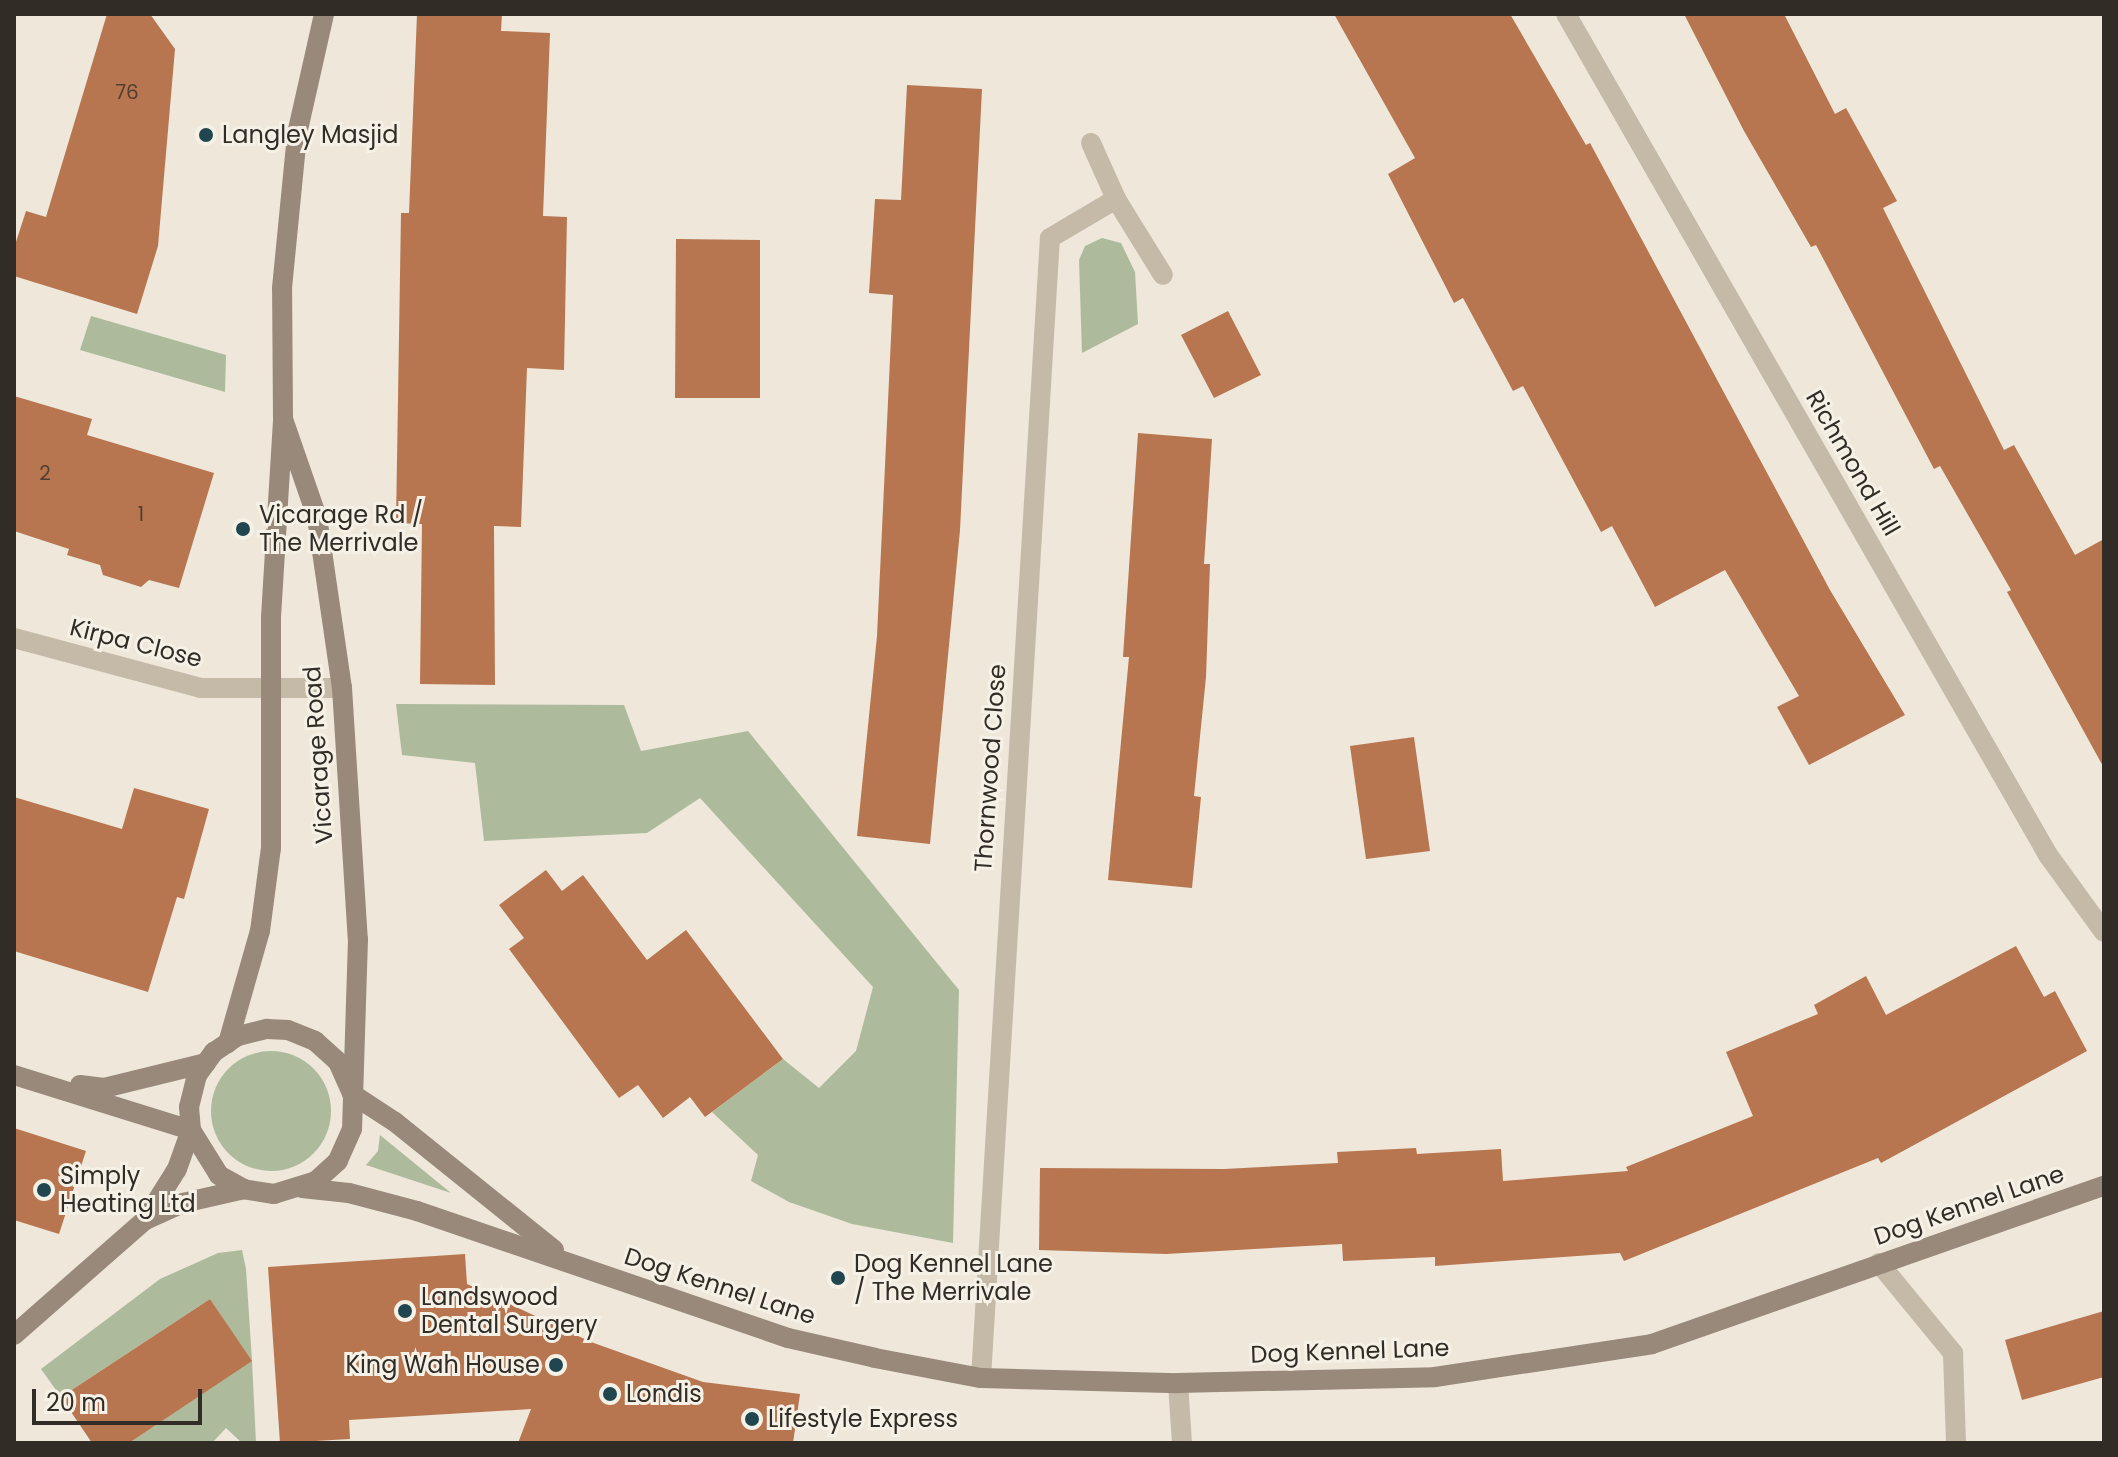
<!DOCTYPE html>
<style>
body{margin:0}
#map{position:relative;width:2118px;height:1457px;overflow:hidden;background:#eee7da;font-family:Poppins,sans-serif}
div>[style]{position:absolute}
.green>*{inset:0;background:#adbb9c}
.round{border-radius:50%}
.building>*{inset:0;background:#b7764f}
.minor>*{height:20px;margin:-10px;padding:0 10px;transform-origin:10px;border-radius:10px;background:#c5b9a8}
.secondary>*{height:20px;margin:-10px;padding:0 10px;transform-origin:10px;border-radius:10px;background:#98897a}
.dots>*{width:22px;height:22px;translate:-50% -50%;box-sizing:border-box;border:4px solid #f6f1e6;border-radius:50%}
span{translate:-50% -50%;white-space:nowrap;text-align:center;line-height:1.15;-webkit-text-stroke:6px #f6f1e6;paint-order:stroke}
.number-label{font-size:20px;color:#533e31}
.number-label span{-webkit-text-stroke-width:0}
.poi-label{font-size:24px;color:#322c27}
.left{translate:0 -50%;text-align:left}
.right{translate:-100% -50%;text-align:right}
.street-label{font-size:24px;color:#322c27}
.frame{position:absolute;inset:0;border:16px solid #322c27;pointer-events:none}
.scale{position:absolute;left:32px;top:1389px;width:170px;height:36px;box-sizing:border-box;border:4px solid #322c27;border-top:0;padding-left:10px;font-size:24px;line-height:28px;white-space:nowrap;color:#322c27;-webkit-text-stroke:6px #f6f1e6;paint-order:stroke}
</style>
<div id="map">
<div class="green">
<div style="clip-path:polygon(1102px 238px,1121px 243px,1135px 272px,1138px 324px,1082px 353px,1079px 260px,1085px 246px)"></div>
<div style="clip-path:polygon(91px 316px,226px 355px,225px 392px,80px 350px)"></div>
<div style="clip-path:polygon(396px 704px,624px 705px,641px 751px,748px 731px,959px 990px,953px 1243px,852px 1224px,789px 1202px,751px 1181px,758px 1155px,712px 1112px,783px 1059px,819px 1088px,856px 1051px,873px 987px,700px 798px,647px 833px,484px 841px,475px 763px,402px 755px)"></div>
<div class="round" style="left:211px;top:1051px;width:120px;height:120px"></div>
<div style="clip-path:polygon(380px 1135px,451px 1193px,366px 1165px,378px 1151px)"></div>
<div style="clip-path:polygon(242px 1250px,246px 1269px,252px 1361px,256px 1443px,242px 1443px,226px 1428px,212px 1443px,129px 1443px,251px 1361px,210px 1299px,61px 1397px,41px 1369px,160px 1279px,218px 1253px)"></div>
</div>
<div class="building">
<div style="clip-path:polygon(107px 14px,150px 14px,175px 49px,158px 246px,137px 314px,14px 276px,14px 248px,26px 211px,46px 217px)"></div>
<div style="clip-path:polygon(417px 14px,502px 14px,501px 31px,550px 33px,543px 216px,567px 217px,564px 370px,527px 368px,521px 527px,494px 526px,495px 685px,420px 684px,422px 524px,396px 523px,401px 213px,409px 213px)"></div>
<div style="clip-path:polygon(1334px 14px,1510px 14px,1586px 145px,1590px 143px,1830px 590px,1905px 715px,1809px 765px,1777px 707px,1799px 696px,1725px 570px,1655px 607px,1612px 526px,1601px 532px,1523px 386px,1513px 391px,1463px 298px,1454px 303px,1388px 174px,1415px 158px)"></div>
<div style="clip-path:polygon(1684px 14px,1784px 14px,1835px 114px,1846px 108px,1897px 201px,1883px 208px,2004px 450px,2014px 445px,2075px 555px,2104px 539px,2104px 768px,2007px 592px,2011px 590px,1940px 466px,1934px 469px,1816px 245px,1811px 247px,1744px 131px)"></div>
<div style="clip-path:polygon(907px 85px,982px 89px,960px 530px,930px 844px,857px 836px,877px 636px,893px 295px,869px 293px,875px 199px,901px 200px)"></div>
<div style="clip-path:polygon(676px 239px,760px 240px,760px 398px,675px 398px)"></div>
<div style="clip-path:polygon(1228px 311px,1261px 375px,1214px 398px,1181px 335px)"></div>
<div style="clip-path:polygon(14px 396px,92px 419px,87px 435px,214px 473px,179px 588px,149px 580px,141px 587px,103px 575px,100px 565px,67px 555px,69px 549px,14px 531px)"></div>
<div style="clip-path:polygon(1138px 433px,1212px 439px,1204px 564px,1210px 564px,1206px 677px,1194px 796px,1201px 797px,1192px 888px,1108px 880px,1129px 657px,1123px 657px)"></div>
<div style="clip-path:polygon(1414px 737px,1430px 851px,1366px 859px,1350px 746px)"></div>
<div style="clip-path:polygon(134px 788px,209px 809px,184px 899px,177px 897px,148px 992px,14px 951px,14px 797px,122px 829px)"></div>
<div style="clip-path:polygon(546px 870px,562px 891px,583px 875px,647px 960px,686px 930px,783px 1059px,705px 1117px,690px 1097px,663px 1118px,638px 1085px,619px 1098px,509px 949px,524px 938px,499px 905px)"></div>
<div style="clip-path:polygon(2016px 946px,2044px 997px,2055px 991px,2087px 1051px,1881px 1163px,1878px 1158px,1624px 1261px,1620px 1253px,1435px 1266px,1435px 1257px,1343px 1261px,1342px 1244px,1166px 1254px,1039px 1250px,1040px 1168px,1224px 1169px,1338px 1163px,1337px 1152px,1416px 1148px,1417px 1154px,1501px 1149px,1503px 1181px,1628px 1171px,1626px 1167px,1753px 1116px,1726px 1052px,1818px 1014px,1814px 1005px,1866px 976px,1886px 1015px)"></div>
<div style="clip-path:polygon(14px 1128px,86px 1151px,59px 1234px,14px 1220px)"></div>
<div style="clip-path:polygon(465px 1254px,467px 1284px,591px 1342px,703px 1382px,800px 1394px,793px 1443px,518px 1443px,531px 1409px,349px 1420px,350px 1439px,280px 1443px,268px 1267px)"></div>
<div style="clip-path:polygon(210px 1299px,252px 1361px,129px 1443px,92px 1443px,61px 1397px)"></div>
<div style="clip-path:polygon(2104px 1311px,2104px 1377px,2022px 1400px,2005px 1340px)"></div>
</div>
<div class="minor">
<div style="left:1566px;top:14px;width:969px;rotate:60.18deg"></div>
<div style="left:2048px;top:855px;width:95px;rotate:54deg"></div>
<div style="left:1091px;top:143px;width:61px;rotate:65.9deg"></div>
<div style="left:1116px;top:199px;width:89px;rotate:58.3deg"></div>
<div style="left:14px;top:638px;width:193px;rotate:15deg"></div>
<div style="left:200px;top:688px;width:142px"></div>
<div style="left:1879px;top:1263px;width:117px;rotate:50.6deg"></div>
<div style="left:1953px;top:1353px;width:90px;rotate:88.1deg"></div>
<div style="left:981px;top:1378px;width:1142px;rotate:-86.54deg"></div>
<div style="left:1050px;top:238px;width:77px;rotate:-30.6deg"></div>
<div style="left:1178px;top:1383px;width:60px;rotate:86.2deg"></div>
</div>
<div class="secondary">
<div style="left:283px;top:419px;width:104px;rotate:70.9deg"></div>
<div style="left:317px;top:517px;width:173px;rotate:81.7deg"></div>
<div style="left:342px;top:688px;width:252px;rotate:86.4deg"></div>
<div style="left:358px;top:939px;width:190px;rotate:91.8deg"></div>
<div style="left:352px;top:1129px;width:35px;rotate:114deg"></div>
<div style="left:338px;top:1161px;width:30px;rotate:138deg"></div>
<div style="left:316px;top:1181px;width:44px;rotate:162.8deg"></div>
<div style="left:274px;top:1194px;width:30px;rotate:-171deg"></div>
<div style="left:244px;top:1189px;width:29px;rotate:-151deg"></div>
<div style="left:219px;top:1175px;width:53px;rotate:-121.9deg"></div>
<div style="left:191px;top:1130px;width:23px;rotate:-95deg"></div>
<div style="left:189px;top:1107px;width:33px;rotate:-76deg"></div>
<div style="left:197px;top:1075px;width:29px;rotate:-54deg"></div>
<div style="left:214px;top:1052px;width:29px;rotate:-34deg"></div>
<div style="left:238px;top:1036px;width:30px;rotate:-14deg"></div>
<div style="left:267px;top:1029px;width:21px;rotate:3deg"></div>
<div style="left:288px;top:1030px;width:29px;rotate:22deg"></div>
<div style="left:315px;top:1041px;width:31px;rotate:42deg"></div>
<div style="left:338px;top:1062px;width:35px;rotate:66deg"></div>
<div style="left:228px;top:1043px;width:116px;rotate:-74.1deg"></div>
<div style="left:260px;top:931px;width:84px;rotate:-82.5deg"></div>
<div style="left:271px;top:848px;width:231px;rotate:-90deg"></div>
<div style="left:271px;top:617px;width:198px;rotate:-86.5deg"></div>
<div style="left:283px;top:419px;width:131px;rotate:-90.4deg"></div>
<div style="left:282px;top:288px;width:155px;rotate:-84.4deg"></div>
<div style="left:297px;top:134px;width:123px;rotate:-77.3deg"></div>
<div style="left:14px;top:1075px;width:185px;rotate:17.3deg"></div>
<div style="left:80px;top:1085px;width:24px;rotate:7deg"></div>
<div style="left:104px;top:1088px;width:105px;rotate:-13.8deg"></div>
<div style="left:352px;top:1094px;width:51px;rotate:33.1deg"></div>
<div style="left:395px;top:1122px;width:204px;rotate:38.8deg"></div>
<div style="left:302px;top:1188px;width:47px;rotate:6.1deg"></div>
<div style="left:349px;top:1193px;width:70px;rotate:14.8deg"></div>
<div style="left:417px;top:1211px;width:392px;rotate:18.9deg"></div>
<div style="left:788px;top:1338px;width:89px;rotate:12.9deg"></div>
<div style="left:875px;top:1358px;width:108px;rotate:10.7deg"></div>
<div style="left:981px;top:1378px;width:197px;rotate:1.5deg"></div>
<div style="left:1178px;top:1383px;width:257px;rotate:-1.3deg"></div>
<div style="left:1435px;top:1377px;width:219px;rotate:-8.6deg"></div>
<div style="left:1652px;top:1344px;width:479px;rotate:-19.3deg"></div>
<div style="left:145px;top:1220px;width:60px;rotate:-57.9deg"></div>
<div style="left:177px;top:1169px;width:41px;rotate:-70.3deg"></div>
<div style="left:14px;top:1335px;width:174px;rotate:-41.3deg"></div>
<div style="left:145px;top:1220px;width:42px;rotate:-24.1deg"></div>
<div style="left:183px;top:1203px;width:63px;rotate:-12.9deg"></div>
</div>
<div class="dots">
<div style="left:206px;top:135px;background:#22464f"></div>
<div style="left:243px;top:529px;background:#22464f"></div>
<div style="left:44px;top:1190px;background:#22464f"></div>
<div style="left:838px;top:1278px;background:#22464f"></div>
<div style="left:405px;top:1311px;background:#22464f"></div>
<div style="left:556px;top:1365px;background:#22464f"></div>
<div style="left:610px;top:1394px;background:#22464f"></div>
<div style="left:752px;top:1419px;background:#22464f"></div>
</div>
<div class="number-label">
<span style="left:127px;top:92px">76</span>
<span style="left:45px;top:473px">2</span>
<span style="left:141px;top:514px">1</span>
</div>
<div class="poi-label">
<span class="left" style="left:222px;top:135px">Langley Masjid</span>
<span class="left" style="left:259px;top:529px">Vicarage Rd /<br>The Merrivale</span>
<span class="left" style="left:60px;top:1190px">Simply<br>Heating Ltd</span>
<span class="left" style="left:854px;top:1278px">Dog Kennel Lane<br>/ The Merrivale</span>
<span class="left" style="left:421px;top:1311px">Landswood<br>Dental Surgery</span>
<span class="right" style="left:540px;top:1365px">King Wah House</span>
<span class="left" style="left:626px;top:1394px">Londis</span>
<span class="left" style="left:768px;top:1419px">Lifestyle Express</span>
</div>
<div class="street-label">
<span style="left:1853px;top:463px;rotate:60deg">Richmond Hill</span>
<span style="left:136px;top:643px;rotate:14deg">Kirpa Close</span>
<span style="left:318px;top:755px;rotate:-94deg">Vicarage Road</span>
<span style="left:990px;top:768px;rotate:-86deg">Thornwood Close</span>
<span style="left:1969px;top:1205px;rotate:-19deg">Dog Kennel Lane</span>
<span style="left:720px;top:1286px;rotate:18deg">Dog Kennel Lane</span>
<span style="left:1350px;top:1351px;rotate:-2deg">Dog Kennel Lane</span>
</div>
<div class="frame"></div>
<div class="scale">20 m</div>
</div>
